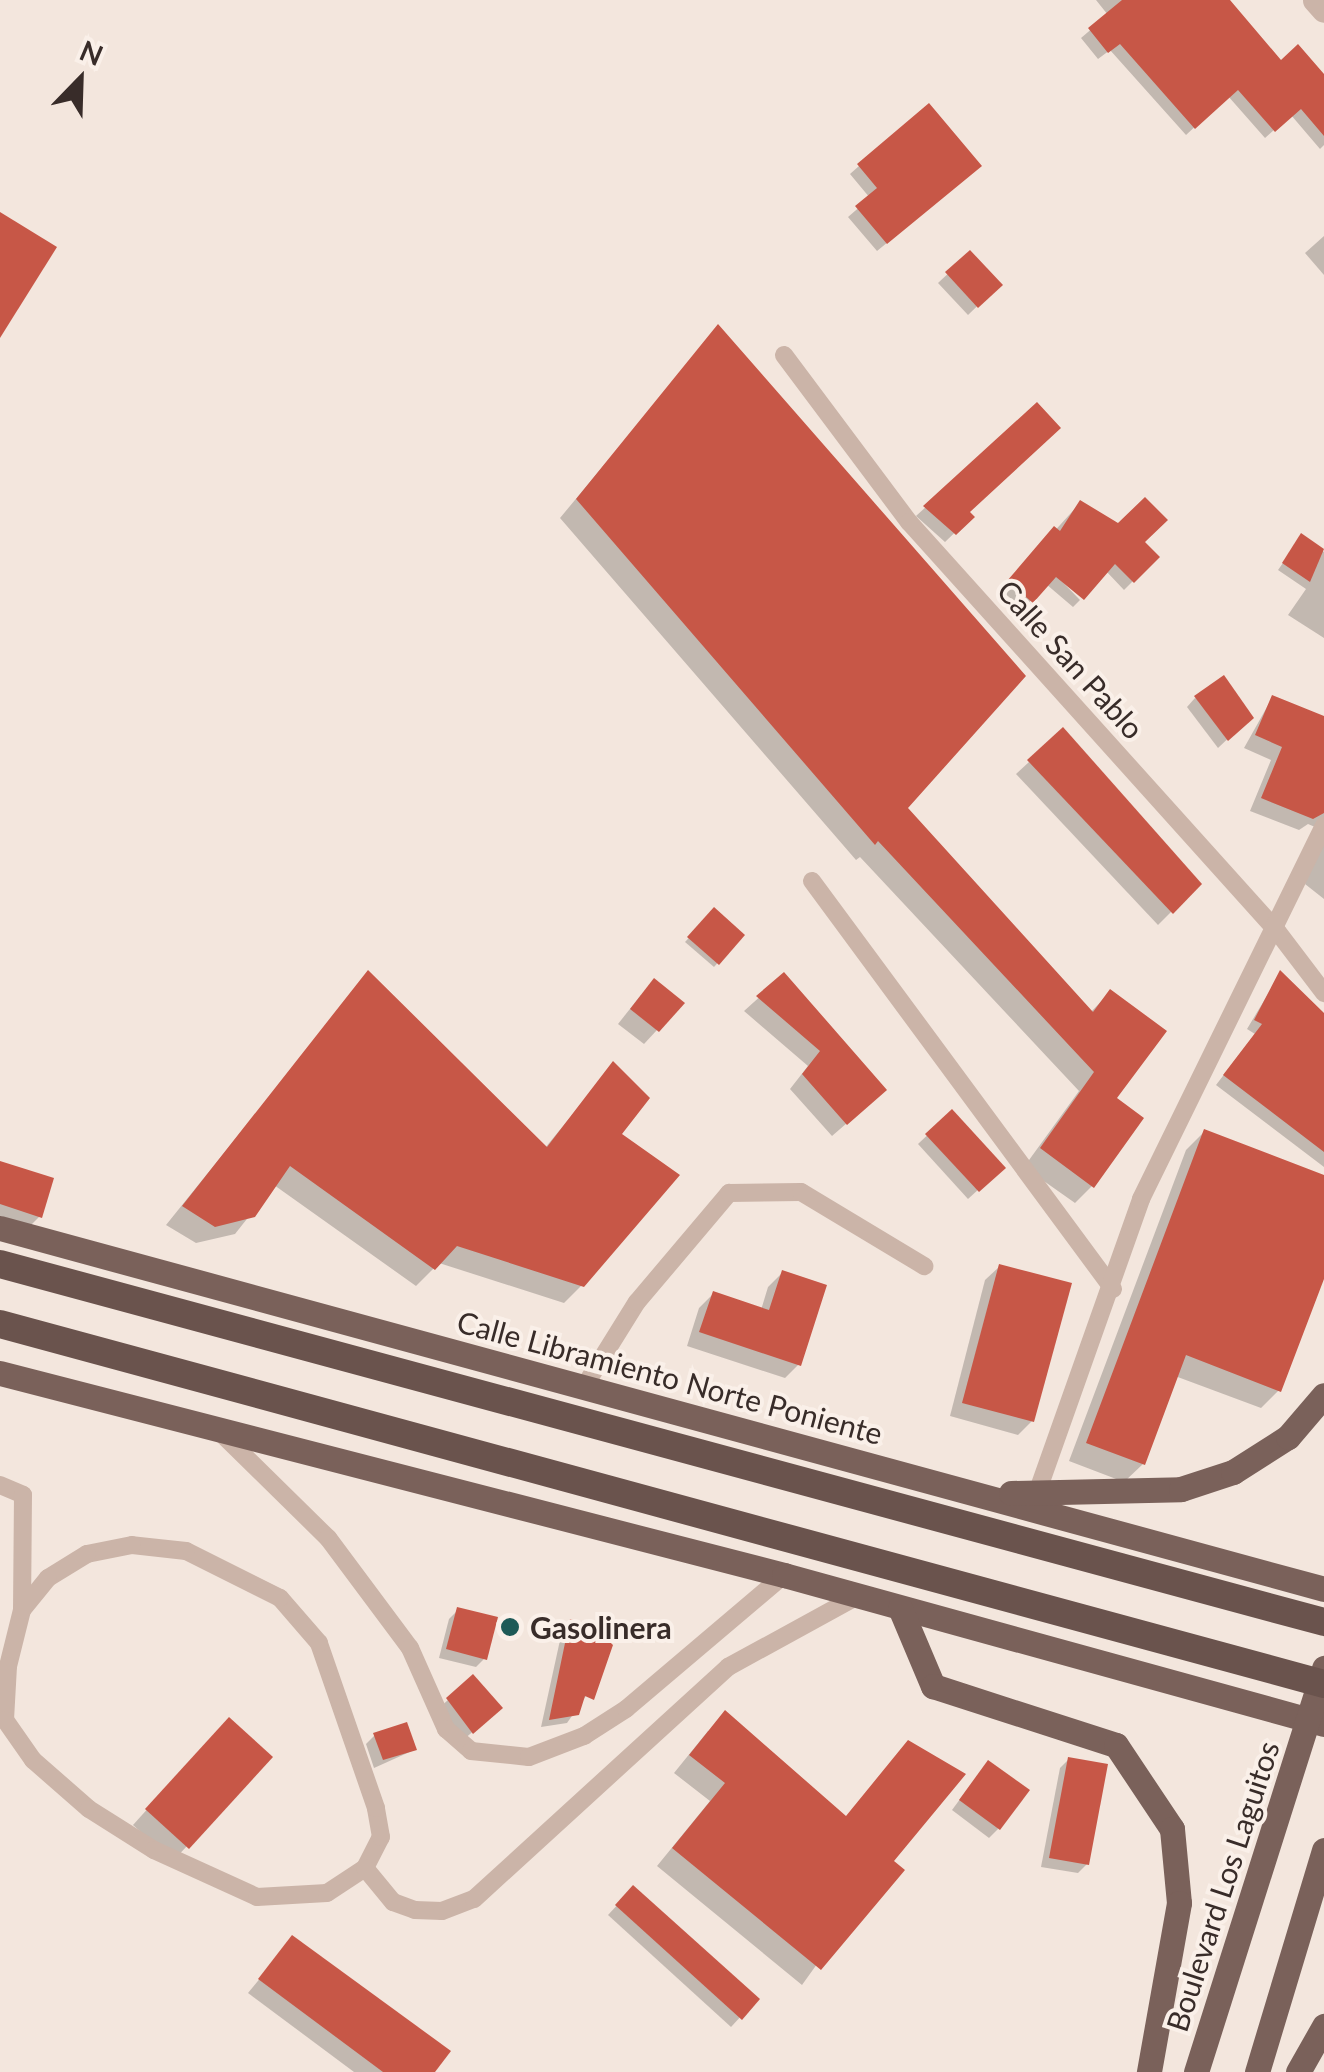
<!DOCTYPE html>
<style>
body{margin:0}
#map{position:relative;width:1324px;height:2072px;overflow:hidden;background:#f3e6dd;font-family:Lato,sans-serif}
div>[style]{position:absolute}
.shadow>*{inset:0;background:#0003}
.building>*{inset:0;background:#c75747}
.service>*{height:18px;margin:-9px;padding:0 9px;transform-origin:9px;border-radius:9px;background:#cbb4a8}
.minor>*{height:25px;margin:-12.5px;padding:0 12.5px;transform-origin:12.5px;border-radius:12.5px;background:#cbb4a8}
.primary>*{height:25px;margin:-12.5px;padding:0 12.5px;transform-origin:12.5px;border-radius:12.5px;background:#7a615a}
.trunk>*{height:28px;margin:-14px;padding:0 14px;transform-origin:14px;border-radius:14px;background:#6a534d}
.trunk-bridge>*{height:28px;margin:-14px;padding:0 14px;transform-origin:14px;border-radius:14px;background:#6a534d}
.dots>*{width:28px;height:28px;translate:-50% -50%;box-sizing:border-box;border:5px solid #faf0e9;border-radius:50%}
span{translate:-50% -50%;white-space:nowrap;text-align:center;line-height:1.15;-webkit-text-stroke:8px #faf0e9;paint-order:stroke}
.street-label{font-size:30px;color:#382c29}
.poi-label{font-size:30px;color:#382c29;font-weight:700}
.left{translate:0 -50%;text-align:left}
.north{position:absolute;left:30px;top:30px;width:100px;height:100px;-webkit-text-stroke:8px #faf0e9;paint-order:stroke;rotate:23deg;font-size:28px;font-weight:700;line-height:40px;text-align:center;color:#382c29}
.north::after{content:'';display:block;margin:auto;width:35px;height:45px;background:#382c29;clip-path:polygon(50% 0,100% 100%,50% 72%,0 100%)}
</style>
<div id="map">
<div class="shadow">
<div style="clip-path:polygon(1096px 0,1222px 0,1280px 63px,1324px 77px,1324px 145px,1320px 149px,1291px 115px,1265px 138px,1228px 96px,1186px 135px,1110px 50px,1098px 59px,1081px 38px,1108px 15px)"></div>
<div style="clip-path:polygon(859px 166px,970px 175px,877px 251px,848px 217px,870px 198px,850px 174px)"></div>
<div style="clip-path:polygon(1324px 236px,1324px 275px,1305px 253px)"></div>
<div style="clip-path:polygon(969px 254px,999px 285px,968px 315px,938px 283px)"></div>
<div style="clip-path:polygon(718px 328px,905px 808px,1090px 1013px,1110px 992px,1114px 1099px,1092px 1186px,1075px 1203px,1024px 1167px,1079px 1091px,860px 857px,856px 860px,560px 518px)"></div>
<div style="clip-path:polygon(1037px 405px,967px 512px,971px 517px,945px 542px,916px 516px)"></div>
<div style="clip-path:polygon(1080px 503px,1157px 557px,1124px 590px,1106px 571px,1048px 567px,1080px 600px,1073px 607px,1046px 584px,1023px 609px,1001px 590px)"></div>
<div style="clip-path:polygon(1302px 536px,1324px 552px,1324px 638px,1288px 615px,1306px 589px,1278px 570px)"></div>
<div style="clip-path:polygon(1195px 698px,1251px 717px,1218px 748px,1187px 707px)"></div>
<div style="clip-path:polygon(1272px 698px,1324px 719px,1324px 899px,1305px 884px,1322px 830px,1308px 824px,1299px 830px,1250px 811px,1271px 760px,1244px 748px)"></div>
<div style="clip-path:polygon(1029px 762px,1199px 884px,1158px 925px,1016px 774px)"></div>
<div style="clip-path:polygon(714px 911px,742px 936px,714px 967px,685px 942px)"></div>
<div style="clip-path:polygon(368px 974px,545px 1148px,613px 1065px,618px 1134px,582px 1285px,564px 1303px,439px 1263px,416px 1286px,274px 1185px,235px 1234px,196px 1243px,166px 1225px)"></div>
<div style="clip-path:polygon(1280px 974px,1324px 1016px,1324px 1167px,1216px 1085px,1255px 1034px,1247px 1029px)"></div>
<div style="clip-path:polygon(784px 975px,870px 1103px,832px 1136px,790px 1089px,808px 1066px,744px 1011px)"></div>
<div style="clip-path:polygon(641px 995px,657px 1030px,644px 1044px,618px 1024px)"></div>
<div style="clip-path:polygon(952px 1112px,1002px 1168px,968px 1199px,918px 1144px)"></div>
<div style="clip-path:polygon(1204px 1132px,1324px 1177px,1324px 1272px,1279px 1390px,1261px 1408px,1175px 1376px,1143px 1464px,1124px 1482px,1069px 1461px,1186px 1150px)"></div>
<div style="clip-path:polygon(0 1165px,40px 1216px,31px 1225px,0 1216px)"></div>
<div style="clip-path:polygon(999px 1267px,1032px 1421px,1018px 1435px,950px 1416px,985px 1280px)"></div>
<div style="clip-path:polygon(782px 1273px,799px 1364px,785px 1378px,687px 1346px,699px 1308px,713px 1294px,761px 1310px,768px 1287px)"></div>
<div style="clip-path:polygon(458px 1610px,485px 1658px,476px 1667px,439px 1658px,449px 1619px)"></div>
<div style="clip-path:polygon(571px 1622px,602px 1673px,567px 1723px,541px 1727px,562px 1631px)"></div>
<div style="clip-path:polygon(448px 1700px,490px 1717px,463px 1740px,439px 1708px)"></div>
<div style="clip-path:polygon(708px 1731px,891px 1861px,802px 1985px,657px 1866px,710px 1801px,674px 1773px)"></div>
<div style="clip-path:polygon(215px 1734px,269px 1758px,173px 1861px,133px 1825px)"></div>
<div style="clip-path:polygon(375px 1735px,414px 1750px,374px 1768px,366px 1744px)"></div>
<div style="clip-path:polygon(1069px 1759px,1087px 1864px,1078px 1873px,1041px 1867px,1060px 1768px)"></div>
<div style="clip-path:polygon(980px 1772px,998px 1829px,989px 1838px,952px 1810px)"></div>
<div style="clip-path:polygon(633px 1888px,757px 1999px,731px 2027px,608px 1915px)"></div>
<div style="clip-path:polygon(293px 1938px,432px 2072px,354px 2072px,248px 1993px)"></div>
</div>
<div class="building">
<div style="clip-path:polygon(1122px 0,1230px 0,1281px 60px,1298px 44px,1324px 74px,1324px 136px,1301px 109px,1275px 132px,1238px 90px,1195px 129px,1120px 44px,1108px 53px,1088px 28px)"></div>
<div style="clip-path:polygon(929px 103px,982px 166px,887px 244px,855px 206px,877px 188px,857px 164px)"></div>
<div style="clip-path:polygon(0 212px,57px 247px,0 338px)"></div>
<div style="clip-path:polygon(970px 250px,1003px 285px,978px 308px,945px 272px)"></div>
<div style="clip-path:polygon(718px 324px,1026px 676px,908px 808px,1093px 1012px,1110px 989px,1167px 1031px,1117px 1098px,1144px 1118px,1094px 1188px,1040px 1148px,1094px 1072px,878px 841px,875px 845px,576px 499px)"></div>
<div style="clip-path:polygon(1037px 402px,1061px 428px,970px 512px,975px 517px,956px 535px,923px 506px)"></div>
<div style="clip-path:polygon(1145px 497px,1168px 520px,1145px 542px,1160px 557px,1134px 583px,1115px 564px,1084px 600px,1056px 577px,1033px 603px,1007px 581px,1054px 526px,1060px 531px,1080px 500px,1118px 523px)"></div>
<div style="clip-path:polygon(1301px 533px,1324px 549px,1310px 582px,1282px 563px)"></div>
<div style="clip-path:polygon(1224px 675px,1254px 718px,1228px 741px,1194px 696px)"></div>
<div style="clip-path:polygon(1272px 695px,1324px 716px,1324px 813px,1313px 819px,1261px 798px,1282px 747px,1255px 735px)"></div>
<div style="clip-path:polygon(1063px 727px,1202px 884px,1173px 914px,1027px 760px)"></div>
<div style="clip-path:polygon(714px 907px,745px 935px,719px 965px,687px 937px)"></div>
<div style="clip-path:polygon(368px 970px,547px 1147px,613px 1061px,650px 1098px,622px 1134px,680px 1175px,584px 1287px,457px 1246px,435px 1270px,290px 1166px,255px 1217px,215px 1227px,182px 1206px)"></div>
<div style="clip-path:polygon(1280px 970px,1324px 1013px,1324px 1152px,1223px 1075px,1262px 1024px,1254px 1020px)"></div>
<div style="clip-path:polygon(784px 972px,887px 1090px,847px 1125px,802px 1074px,820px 1051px,756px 996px)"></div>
<div style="clip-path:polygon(654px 978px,685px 1003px,659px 1032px,630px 1009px)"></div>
<div style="clip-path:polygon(952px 1109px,1006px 1168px,979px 1192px,925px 1134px)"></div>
<div style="clip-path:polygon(1204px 1129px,1324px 1175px,1324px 1279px,1281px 1392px,1186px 1355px,1145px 1465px,1086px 1443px)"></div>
<div style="clip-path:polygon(0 1161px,54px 1178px,42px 1218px,0 1204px)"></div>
<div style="clip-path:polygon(999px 1264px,1072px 1283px,1034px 1422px,962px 1403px)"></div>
<div style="clip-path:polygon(782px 1270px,827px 1285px,801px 1366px,699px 1332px,713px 1291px,769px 1310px)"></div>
<div style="clip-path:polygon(457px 1607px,498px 1617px,487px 1660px,446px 1649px)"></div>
<div style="clip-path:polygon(570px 1619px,591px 1624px,613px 1645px,594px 1700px,585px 1696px,579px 1715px,549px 1720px)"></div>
<div style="clip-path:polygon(473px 1674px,503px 1708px,473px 1734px,446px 1698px)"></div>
<div style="clip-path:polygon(725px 1710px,846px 1816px,908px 1740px,966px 1774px,894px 1861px,905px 1870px,821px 1970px,672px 1848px,725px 1783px,689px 1755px)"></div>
<div style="clip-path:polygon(229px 1717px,273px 1757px,189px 1849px,145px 1809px)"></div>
<div style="clip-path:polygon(407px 1722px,417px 1750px,383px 1760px,373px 1733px)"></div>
<div style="clip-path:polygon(1068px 1757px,1108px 1764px,1089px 1865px,1049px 1858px)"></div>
<div style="clip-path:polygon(988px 1760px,1030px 1790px,1000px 1830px,959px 1800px)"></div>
<div style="clip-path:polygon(633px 1885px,760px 1999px,742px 2020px,615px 1905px)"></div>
<div style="clip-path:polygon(292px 1935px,451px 2051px,435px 2072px,383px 2072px,258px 1979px)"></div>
</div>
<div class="service">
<div style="left:784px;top:355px;width:209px;rotate:53.2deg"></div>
<div style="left:909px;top:522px;width:550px;rotate:48.02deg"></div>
<div style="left:1277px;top:931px;width:78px;rotate:52.8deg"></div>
<div style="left:812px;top:881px;width:507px;rotate:53.58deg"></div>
<div style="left:584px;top:1387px;width:100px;rotate:-58.1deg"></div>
<div style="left:637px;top:1302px;width:143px;rotate:-49.8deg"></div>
<div style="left:729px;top:1193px;width:72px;rotate:-0.8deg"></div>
<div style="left:801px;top:1192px;width:144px;rotate:31deg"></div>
<div style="left:219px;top:1431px;width:153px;rotate:44.5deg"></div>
<div style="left:328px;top:1538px;width:137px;rotate:53.3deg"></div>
<div style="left:410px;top:1648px;width:89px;rotate:66deg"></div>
<div style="left:446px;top:1729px;width:33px;rotate:41deg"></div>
<div style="left:471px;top:1751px;width:58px;rotate:5.9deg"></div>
<div style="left:529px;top:1757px;width:59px;rotate:-20.9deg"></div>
<div style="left:584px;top:1736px;width:50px;rotate:-32.7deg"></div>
<div style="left:626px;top:1709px;width:207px;rotate:-40.3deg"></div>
<div style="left:0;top:1485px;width:25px;rotate:23deg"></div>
<div style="left:23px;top:1495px;width:115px;rotate:90.5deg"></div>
<div style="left:22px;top:1610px;width:58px;rotate:104deg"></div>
<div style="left:8px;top:1666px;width:54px;rotate:93.2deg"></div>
<div style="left:5px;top:1720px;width:49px;rotate:55deg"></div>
<div style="left:33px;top:1760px;width:74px;rotate:41.2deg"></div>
<div style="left:89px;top:1809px;width:77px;rotate:32.2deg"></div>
<div style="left:154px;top:1850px;width:113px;rotate:24.5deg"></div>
<div style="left:257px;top:1897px;width:70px;rotate:-3.3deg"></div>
<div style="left:327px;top:1893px;width:45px;rotate:-33.3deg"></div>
<div style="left:365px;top:1868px;width:35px;rotate:-63deg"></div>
<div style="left:381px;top:1837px;width:29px;rotate:-100deg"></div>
<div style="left:376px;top:1808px;width:175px;rotate:-109.1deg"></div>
<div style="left:319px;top:1643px;width:60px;rotate:-130.9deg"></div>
<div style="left:280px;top:1598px;width:105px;rotate:-153.4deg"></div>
<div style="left:186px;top:1551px;width:54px;rotate:-173.7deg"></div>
<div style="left:132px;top:1545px;width:46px;rotate:168.7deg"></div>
<div style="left:87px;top:1554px;width:46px;rotate:148.4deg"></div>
<div style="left:48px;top:1578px;width:41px;rotate:129.1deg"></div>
<div style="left:1037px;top:1493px;width:312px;rotate:-70.5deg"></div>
<div style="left:1141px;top:1199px;width:416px;rotate:-63.9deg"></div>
<div style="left:365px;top:1868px;width:44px;rotate:50.5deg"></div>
<div style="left:393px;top:1902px;width:23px;rotate:20deg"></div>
<div style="left:415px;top:1910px;width:27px;rotate:2deg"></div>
<div style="left:442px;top:1911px;width:34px;rotate:-21deg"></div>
<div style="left:474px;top:1899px;width:344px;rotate:-42.4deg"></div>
<div style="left:728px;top:1667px;width:146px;rotate:-28.7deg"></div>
</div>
<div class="minor">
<div style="left:1315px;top:0;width:13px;rotate:48deg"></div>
</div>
<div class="primary">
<div style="left:0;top:1228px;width:1372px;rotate:15.25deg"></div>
<div style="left:0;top:1373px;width:810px;rotate:14.45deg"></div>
<div style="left:784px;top:1575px;width:560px;rotate:15.43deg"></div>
<div style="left:1011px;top:1493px;width:170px;rotate:-1.3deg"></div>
<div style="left:1181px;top:1489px;width:55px;rotate:-18.1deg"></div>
<div style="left:1233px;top:1472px;width:65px;rotate:-32.5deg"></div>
<div style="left:1288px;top:1437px;width:55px;rotate:-49.4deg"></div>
<div style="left:900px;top:1608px;width:85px;rotate:67.1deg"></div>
<div style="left:933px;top:1686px;width:192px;rotate:17.9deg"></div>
<div style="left:1116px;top:1745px;width:101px;rotate:56.3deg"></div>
<div style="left:1172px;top:1829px;width:74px;rotate:84.6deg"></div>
<div style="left:1179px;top:1903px;width:172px;rotate:100.1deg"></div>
<div style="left:1196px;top:2072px;width:424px;rotate:-72.4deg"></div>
<div style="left:1257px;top:2072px;width:232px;rotate:-73.2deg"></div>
<div style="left:1298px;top:2072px;width:53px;rotate:-60.5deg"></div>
</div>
<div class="trunk">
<div style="left:0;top:1264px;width:1372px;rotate:15.13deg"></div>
</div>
<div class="trunk-bridge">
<div style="left:0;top:1324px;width:1372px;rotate:15.21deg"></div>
</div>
<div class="dots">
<div style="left:510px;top:1627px;background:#1e5a57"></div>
</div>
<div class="street-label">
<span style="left:1071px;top:659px;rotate:48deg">Calle San Pablo</span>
<span style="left:670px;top:1377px;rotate:15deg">Calle Libramiento Norte Poniente</span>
<span style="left:1222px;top:1886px;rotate:-72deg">Boulevard Los Laguitos</span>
</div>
<div class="poi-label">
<span class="left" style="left:530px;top:1627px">Gasolinera</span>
</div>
<div class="north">N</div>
</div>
